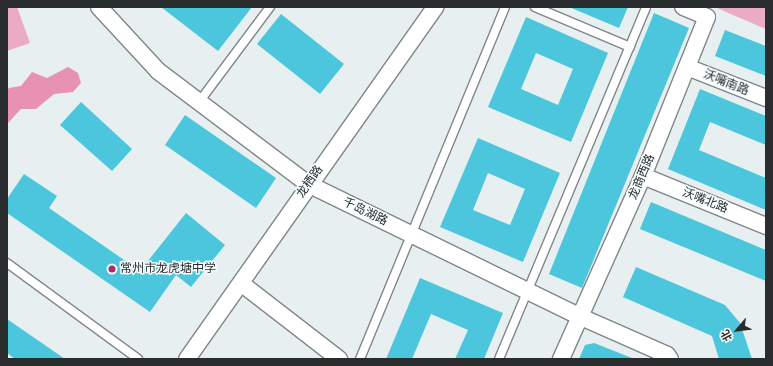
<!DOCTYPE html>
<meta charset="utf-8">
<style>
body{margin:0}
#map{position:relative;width:773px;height:366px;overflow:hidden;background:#e8eff0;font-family:"DM Sans","Noto Sans SC",sans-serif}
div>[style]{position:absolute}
.green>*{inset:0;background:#ebabc4}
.water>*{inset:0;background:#e791b3}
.building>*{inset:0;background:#4bc6dd}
.roads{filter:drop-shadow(1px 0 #808687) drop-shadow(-1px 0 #808687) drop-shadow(0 1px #808687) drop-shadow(0 -1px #808687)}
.service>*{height:8px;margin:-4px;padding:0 4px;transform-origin:4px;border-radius:4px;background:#fff}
.minor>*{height:16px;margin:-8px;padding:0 8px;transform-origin:8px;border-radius:8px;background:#fff}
.dots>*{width:11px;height:11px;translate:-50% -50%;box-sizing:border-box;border:2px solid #f5fcfe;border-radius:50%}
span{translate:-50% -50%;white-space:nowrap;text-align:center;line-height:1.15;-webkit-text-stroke:3px #f5fcfe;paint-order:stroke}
.street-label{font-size:12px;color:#2a2d2d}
.poi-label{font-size:12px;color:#2a2d2d}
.left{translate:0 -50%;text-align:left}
.frame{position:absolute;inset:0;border:8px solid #2a2d2d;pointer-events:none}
.north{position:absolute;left:717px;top:310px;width:40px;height:40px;-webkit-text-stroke:3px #f5fcfe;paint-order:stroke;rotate:242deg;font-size:11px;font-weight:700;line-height:16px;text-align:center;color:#2a2d2d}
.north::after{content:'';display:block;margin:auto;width:14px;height:18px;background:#2a2d2d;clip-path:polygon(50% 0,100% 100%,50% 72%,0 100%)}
</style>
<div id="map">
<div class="green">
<div style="clip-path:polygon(7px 7px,17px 7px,30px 43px,7px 51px)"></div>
<div style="clip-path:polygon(715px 7px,766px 7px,766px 29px,726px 12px)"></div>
</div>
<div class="water">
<div style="clip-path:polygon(68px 67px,78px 73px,81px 83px,73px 92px,54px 94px,36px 109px,21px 109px,7px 124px,7px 90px,9px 88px,21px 86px,32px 72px,47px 78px)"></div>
</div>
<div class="building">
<div style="clip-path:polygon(161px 7px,252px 7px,218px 51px)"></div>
<div style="clip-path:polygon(569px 7px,628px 7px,619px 28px)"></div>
<div style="clip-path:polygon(654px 13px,689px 28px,582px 288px,549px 274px)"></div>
<div style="clip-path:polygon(281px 14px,344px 64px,320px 94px,257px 44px)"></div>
<div style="clip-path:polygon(evenodd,526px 17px,608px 53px,571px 142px,488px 107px,526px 17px,536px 53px,573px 69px,558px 105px,521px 89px,536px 53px)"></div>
<div style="clip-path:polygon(725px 30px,766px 46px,766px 76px,715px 56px)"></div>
<div style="clip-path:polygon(700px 89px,766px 116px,766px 145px,710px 122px,699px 150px,766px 178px,766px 210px,668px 169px)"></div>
<div style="clip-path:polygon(81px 102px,132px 149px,112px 171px,60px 125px)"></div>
<div style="clip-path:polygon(185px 115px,276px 178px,256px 208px,165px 145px)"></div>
<div style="clip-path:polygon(evenodd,478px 138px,560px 173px,523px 262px,440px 227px,478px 138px,488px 173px,525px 189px,510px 225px,473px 210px,488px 173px)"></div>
<div style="clip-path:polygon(24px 174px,57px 196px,49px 208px,140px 271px,186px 213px,225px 245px,191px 287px,176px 275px,150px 312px,7px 213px,7px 199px)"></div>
<div style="clip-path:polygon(651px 202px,766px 250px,766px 281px,640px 229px)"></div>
<div style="clip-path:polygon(636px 267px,725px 305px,740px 323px,752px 359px,719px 359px,712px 336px,623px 297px)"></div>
<div style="clip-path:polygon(420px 278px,503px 313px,484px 359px,455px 359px,468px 330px,431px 314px,412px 359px,386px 359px)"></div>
<div style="clip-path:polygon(7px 319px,65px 359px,15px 359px,7px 353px)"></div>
<div style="clip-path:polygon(594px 343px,632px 358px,631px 359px,579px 359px,585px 345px)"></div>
</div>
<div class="roads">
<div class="service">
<div style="left:535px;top:7px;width:103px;rotate:22.8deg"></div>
<div style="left:199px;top:102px;width:119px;rotate:-53.2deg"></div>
<div style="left:7px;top:263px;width:162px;rotate:36.2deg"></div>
<div style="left:360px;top:359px;width:381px;rotate:-67.6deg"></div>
<div style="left:499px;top:359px;width:381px;rotate:-67.3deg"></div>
</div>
<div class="minor">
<div style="left:99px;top:7px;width:87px;rotate:47.3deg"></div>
<div style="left:158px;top:71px;width:188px;rotate:37deg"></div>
<div style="left:308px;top:184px;width:304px;rotate:26deg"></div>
<div style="left:581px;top:317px;width:94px;rotate:23.8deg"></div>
<div style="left:667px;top:355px;width:5px;rotate:53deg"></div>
<div style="left:687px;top:67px;width:85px;rotate:21.4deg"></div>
<div style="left:643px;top:176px;width:133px;rotate:22.1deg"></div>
<div style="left:242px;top:284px;width:123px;rotate:37.7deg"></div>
<div style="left:187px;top:359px;width:431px;rotate:-54.8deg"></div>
<div style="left:561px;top:359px;width:201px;rotate:-65.9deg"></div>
<div style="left:643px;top:176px;width:171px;rotate:-68.1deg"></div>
<div style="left:707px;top:17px;width:26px;rotate:-157deg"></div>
</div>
</div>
<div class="dots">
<div style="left:112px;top:269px;background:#af296e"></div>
</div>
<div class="street-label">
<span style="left:726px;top:83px;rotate:22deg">沃嘴南路</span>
<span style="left:642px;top:177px;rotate:-67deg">龙商西路</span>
<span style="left:310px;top:182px;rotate:-55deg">龙栖路</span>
<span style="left:705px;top:201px;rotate:22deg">沃嘴北路</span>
<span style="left:365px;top:212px;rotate:26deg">千岛湖路</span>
</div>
<div class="poi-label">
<span class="left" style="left:120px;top:269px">常州市龙虎塘中学</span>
</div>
<div class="frame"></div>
<div class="north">北</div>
</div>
